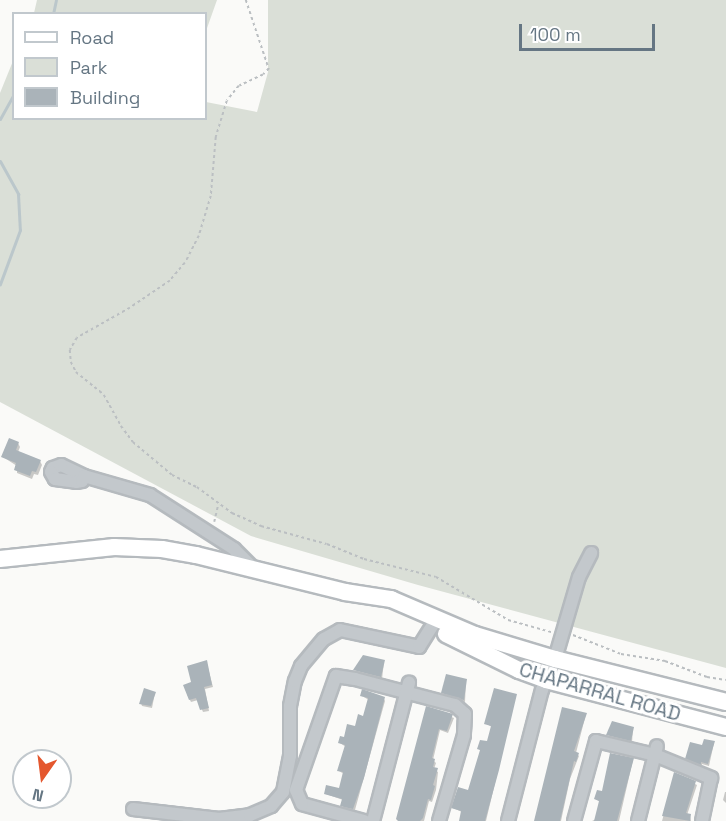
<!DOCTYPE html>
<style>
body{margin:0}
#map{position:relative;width:726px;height:821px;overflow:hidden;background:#fafaf8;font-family:"Space Grotesk",sans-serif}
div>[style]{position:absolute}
.green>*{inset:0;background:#dadfd7}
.shadow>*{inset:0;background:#0003}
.stream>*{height:3px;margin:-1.5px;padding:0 1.5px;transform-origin:1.5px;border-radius:1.5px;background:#bbc7cb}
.building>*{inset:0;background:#aab3b9}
.path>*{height:1.5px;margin-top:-0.75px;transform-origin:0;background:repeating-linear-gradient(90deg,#bbbfc2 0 3px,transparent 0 6px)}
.roads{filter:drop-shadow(2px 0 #b5babe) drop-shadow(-2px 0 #b5babe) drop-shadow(0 2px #b5babe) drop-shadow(0 -2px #b5babe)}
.minor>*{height:12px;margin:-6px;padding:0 6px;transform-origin:6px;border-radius:6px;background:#c3c8cc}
.major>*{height:16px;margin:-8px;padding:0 8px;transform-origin:8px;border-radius:8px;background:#fff}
span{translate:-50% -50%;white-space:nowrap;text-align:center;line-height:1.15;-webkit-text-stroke:6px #fff;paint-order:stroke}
.street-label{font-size:20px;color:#657683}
.legend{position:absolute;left:12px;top:12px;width:195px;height:108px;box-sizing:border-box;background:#fff;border:2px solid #c1c8cd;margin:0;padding:8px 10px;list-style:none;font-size:18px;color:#657683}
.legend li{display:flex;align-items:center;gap:12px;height:30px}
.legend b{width:30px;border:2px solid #c1c8cd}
.north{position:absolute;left:12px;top:749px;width:60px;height:60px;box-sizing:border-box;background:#fff;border:2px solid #c1c8cd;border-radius:50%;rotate:194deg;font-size:16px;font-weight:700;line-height:24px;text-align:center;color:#657683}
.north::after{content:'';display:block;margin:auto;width:21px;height:27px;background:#e4572e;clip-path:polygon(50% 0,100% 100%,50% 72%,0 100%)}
.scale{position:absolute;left:519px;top:24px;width:136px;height:27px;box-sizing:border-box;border:3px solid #657683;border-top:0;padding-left:8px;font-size:18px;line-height:21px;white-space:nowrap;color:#657683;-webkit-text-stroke:4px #fff;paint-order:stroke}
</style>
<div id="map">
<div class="green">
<div style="clip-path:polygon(37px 0,217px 0,206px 31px,206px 14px,34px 13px)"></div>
<div style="clip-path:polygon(268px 0,726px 0,726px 668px,418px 585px,251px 536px,0 402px,0 93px,13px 61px,14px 118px,206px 118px,206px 102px,257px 112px,268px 72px)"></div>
</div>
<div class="shadow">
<div style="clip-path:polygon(18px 443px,20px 447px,18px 452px,40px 461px,42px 465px,38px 475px,34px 474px,32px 479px,17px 473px,17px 466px,3px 457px)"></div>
<div style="clip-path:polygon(384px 662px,382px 679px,355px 670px)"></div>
<div style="clip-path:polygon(207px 664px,213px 687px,205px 689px,209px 711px,203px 712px,198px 700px,191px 702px,187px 694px)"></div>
<div style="clip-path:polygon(466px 681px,465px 702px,442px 693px)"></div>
<div style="clip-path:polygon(155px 693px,152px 708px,142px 706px,141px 703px)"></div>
<div style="clip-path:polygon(516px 695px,486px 821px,460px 821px,462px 812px,453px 808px,469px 792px,481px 752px,479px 748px,488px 743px,492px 727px,485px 723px)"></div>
<div style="clip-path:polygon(362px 696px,384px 699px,385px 701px,355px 810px,343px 808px,343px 800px,326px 794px,340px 790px,344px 774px,339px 771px,346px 747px,340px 743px,364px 718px,369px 700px)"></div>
<div style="clip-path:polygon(427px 708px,454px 718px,448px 733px,440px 730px,433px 760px,436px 763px,434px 769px,438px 772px,436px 790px,432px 802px,429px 801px,424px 821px,399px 821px)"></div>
<div style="clip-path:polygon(586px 714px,576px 753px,579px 756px,570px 779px,561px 821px,535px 821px)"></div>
<div style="clip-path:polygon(633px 728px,632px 743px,608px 735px)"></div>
<div style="clip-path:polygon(714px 743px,709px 766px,702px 764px,702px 766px,689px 761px,687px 758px)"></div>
<div style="clip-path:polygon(633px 760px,619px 821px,592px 821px,596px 819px,600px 802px,596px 799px)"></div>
<div style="clip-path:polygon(675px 774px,697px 785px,687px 815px,690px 816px,691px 821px,662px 821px)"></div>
<div style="clip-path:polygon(725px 792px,726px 792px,726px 803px,723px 800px)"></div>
<div style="clip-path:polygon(27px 797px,47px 797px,47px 805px,29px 806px)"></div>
</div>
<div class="stream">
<div style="left:53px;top:14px;width:14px;rotate:-78deg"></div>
<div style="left:0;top:119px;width:29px;rotate:-61deg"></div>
<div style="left:0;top:161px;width:38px;rotate:61deg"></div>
<div style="left:18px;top:194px;width:36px;rotate:87deg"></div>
<div style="left:20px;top:230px;width:58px;rotate:110.3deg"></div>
</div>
<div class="building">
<div style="clip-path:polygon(9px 438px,19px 442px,16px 450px,41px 460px,36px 472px,32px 471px,30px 476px,14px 470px,16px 463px,1px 457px)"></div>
<div style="clip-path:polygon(363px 655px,385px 660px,381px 677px,353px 670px)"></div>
<div style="clip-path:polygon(207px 660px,212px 685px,204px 687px,209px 708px,200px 710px,196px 698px,189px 700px,183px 685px,191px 682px,187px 666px)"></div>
<div style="clip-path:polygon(446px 674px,467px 679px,464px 700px,441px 693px)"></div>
<div style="clip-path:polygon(144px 688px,156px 692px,151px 706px,139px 704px)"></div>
<div style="clip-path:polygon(494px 688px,517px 694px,499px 770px,485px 821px,459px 821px,461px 811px,451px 808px,458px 787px,468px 790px,480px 750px,477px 749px,480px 740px,487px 741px,491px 726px,484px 724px)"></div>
<div style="clip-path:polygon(362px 689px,385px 697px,364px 778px,353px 809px,340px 806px,342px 799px,324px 794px,326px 785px,339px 788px,343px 772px,337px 771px,345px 745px,338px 743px,340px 736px,344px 737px,347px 724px,355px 726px,358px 714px,363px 716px,368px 698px,360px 696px)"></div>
<div style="clip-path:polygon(426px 706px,453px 714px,447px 731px,439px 729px,432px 758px,435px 759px,433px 767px,438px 768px,433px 785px,435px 786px,431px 800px,428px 799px,423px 818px,420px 821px,398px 821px,396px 819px)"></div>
<div style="clip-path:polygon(562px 707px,587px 713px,574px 751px,579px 753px,576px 762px,574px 761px,560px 821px,534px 821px)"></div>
<div style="clip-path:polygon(612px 721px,634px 727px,631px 741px,606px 735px)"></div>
<div style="clip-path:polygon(704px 739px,715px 741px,708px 764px,701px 762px,701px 765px,685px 759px,690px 742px,702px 745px)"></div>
<div style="clip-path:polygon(610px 753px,634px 758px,617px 821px,594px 821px,599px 801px,594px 799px,597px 790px,602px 791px)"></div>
<div style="clip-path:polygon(674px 772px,696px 781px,686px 813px,691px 814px,690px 821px,662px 816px)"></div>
</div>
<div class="path">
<div style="left:246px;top:0;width:73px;rotate:71.6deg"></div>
<div style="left:269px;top:69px;width:8px;rotate:135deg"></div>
<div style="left:263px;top:75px;width:26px;rotate:155deg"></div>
<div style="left:239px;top:86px;width:19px;rotate:129deg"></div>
<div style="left:227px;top:101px;width:38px;rotate:107deg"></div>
<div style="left:216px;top:137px;width:59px;rotate:94.8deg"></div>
<div style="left:211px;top:196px;width:42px;rotate:106.7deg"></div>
<div style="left:199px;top:236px;width:30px;rotate:117deg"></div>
<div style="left:185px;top:263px;width:23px;rotate:130deg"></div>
<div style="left:170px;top:281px;width:48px;rotate:146deg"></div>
<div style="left:130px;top:308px;width:61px;rotate:150.5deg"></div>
<div style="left:77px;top:338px;width:14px;rotate:120deg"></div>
<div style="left:70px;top:350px;width:12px;rotate:85deg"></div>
<div style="left:71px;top:362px;width:11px;rotate:63deg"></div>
<div style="left:76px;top:372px;width:36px;rotate:39deg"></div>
<div style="left:104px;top:395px;width:35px;rotate:61deg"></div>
<div style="left:121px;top:426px;width:20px;rotate:53deg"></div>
<div style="left:133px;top:442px;width:51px;rotate:40.2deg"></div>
<div style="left:172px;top:475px;width:28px;rotate:26deg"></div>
<div style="left:197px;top:487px;width:44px;rotate:36.6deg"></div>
<div style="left:232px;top:513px;width:32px;rotate:24deg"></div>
<div style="left:261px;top:526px;width:68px;rotate:15.3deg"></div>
<div style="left:327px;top:544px;width:40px;rotate:22deg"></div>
<div style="left:364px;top:559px;width:74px;rotate:14deg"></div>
<div style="left:436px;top:577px;width:84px;rotate:30.8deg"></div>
<div style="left:508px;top:620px;width:45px;rotate:15.6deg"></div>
<div style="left:214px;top:522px;width:18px;rotate:-77deg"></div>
<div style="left:573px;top:635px;width:52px;rotate:21.6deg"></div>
<div style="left:621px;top:654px;width:45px;rotate:9deg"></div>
<div style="left:665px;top:661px;width:45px;rotate:20.9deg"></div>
<div style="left:707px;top:677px;width:19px;rotate:9deg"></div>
</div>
<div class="roads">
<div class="minor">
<div style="left:84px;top:476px;width:25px;rotate:-154deg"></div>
<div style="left:61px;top:465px;width:9px;rotate:159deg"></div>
<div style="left:53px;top:468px;width:4px;rotate:117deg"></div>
<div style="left:51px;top:472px;width:8px;rotate:60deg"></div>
<div style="left:55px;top:479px;width:21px;rotate:8deg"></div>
<div style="left:76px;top:482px;width:6px;rotate:-9deg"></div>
<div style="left:82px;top:481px;width:5px;rotate:-68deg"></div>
<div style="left:84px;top:476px;width:69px;rotate:16.1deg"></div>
<div style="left:150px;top:495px;width:100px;rotate:32.7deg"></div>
<div style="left:234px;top:549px;width:28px;rotate:45deg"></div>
<div style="left:133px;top:809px;width:87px;rotate:6.6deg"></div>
<div style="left:219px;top:819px;width:31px;rotate:-7deg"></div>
<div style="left:250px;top:815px;width:23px;rotate:-23deg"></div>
<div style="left:271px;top:806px;width:18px;rotate:-49deg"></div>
<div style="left:283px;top:792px;width:37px;rotate:-79deg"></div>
<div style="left:290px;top:756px;width:50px;rotate:-90deg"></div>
<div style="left:290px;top:706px;width:25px;rotate:-79deg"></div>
<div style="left:295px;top:681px;width:16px;rotate:-68deg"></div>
<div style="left:301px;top:666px;width:35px;rotate:-50deg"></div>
<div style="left:324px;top:639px;width:18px;rotate:-29deg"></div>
<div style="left:340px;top:630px;width:81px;rotate:12.1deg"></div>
<div style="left:419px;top:647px;width:34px;rotate:-58deg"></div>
<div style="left:364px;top:821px;width:64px;rotate:-164.7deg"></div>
<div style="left:302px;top:804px;width:15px;rotate:-113deg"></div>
<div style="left:296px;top:790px;width:121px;rotate:-70.7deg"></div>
<div style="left:336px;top:676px;width:19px;rotate:9deg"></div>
<div style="left:355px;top:679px;width:103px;rotate:14.6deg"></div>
<div style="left:455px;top:705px;width:13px;rotate:42deg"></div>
<div style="left:465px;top:714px;width:21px;rotate:93deg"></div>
<div style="left:464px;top:735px;width:90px;rotate:106.2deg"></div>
<div style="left:373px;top:821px;width:143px;rotate:-75.4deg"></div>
<div style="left:508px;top:821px;width:135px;rotate:-75.5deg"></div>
<div style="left:542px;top:690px;width:34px;rotate:-67deg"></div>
<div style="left:555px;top:659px;width:85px;rotate:-73.7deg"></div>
<div style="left:579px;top:577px;width:27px;rotate:-63deg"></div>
<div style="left:574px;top:821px;width:83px;rotate:-74.6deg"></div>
<div style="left:596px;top:741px;width:61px;rotate:13.3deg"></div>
<div style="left:655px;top:755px;width:61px;rotate:22.3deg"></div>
<div style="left:711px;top:778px;width:44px;rotate:101.8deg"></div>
<div style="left:638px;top:821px;width:77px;rotate:-75.8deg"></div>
</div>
<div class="major">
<div style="left:0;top:559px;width:115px;rotate:-6deg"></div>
<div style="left:114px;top:547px;width:48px;rotate:2.4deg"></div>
<div style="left:162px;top:549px;width:35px;rotate:10deg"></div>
<div style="left:196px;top:555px;width:154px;rotate:13.9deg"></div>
<div style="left:345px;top:592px;width:47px;rotate:8.7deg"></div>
<div style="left:391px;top:599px;width:91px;rotate:23.2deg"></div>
<div style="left:475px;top:635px;width:84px;rotate:16.7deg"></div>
<div style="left:555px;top:659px;width:176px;rotate:14.1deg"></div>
<div style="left:446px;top:634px;width:81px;rotate:26.3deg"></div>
<div style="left:519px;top:670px;width:29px;rotate:20deg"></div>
<div style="left:546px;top:680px;width:186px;rotate:14.6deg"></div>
</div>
</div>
<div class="street-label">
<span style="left:600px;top:692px;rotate:16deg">CHAPARRAL ROAD</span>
</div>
<ul class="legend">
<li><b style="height:8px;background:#fff"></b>Road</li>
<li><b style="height:16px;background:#dadfd7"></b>Park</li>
<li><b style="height:16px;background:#aab3b9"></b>Building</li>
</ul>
<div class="north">N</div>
<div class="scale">100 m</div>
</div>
